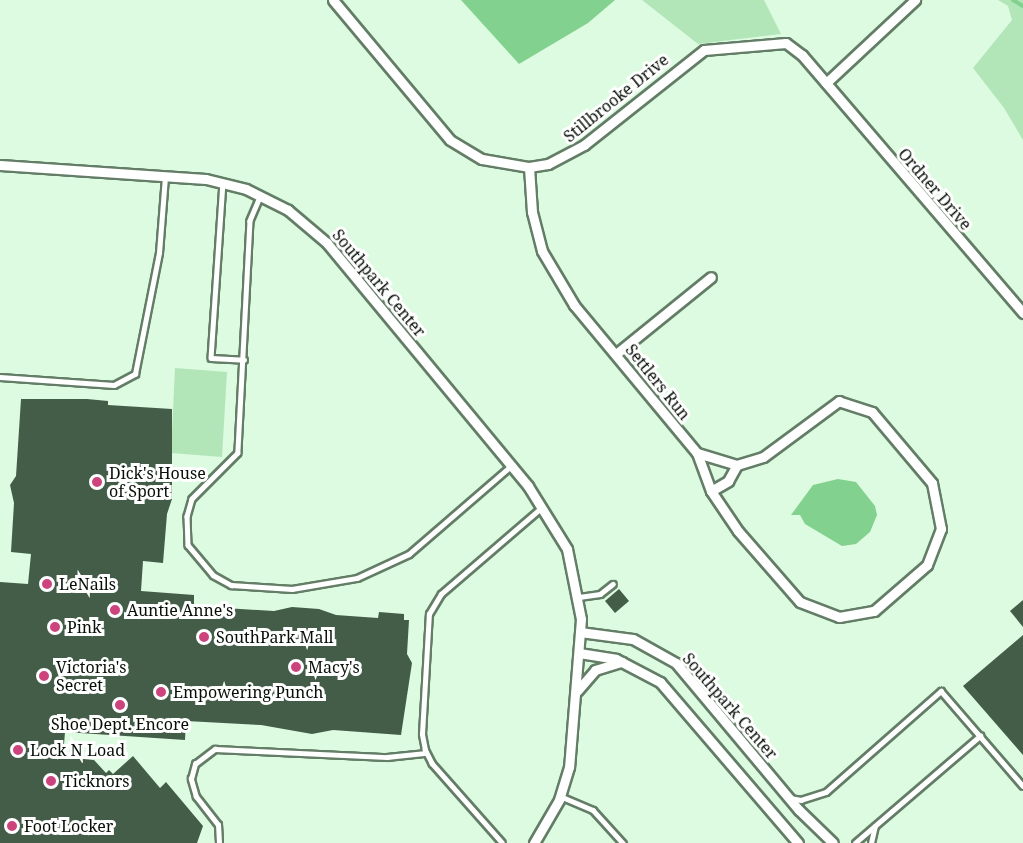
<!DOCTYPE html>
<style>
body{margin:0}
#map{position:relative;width:1023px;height:843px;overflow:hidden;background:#ddfbe0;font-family:"Noto Serif",serif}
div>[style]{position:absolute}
.green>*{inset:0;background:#b2e6b9}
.water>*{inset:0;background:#82d18f}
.stream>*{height:4px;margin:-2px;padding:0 2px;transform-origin:2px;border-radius:2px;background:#82d18f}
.building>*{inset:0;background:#445d48}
.roads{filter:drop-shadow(2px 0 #637d66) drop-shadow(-2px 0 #637d66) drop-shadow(0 2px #637d66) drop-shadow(0 -2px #637d66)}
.lane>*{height:4.5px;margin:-2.25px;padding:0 2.25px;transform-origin:2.25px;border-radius:2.25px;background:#fff}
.street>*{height:9px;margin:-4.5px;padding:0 4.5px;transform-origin:4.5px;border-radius:4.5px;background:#fff}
.dots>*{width:16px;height:16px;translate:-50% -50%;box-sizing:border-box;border:3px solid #fff;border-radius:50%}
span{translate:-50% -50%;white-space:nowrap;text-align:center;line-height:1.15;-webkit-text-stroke:6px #fff;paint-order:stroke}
.street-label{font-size:16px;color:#060f07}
.poi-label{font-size:16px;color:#060f07}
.left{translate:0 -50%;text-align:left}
</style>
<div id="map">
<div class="green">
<div style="clip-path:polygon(642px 0,764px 0,781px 34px,698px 44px)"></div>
<div style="clip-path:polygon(998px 0,1023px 0,1023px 140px,1004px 108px,973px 68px,1012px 20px,1008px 6px)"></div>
<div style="clip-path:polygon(175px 368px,227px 372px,222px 457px,171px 453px)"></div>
</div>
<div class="water">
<div style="clip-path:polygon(461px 0,615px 0,588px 23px,519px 64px)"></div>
<div style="clip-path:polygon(838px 479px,856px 482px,875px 506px,877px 515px,870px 532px,856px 544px,842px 546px,805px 524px,800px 515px,791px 515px,813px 485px)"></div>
</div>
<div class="stream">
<div style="left:1013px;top:0;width:12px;rotate:31deg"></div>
</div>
<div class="building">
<div style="clip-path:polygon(21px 399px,87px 399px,108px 401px,108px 405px,172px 409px,172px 499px,167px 514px,163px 563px,143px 561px,141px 591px,194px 595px,194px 606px,274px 611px,292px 607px,319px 609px,336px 615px,378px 618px,379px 612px,404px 614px,404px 620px,409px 620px,407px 654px,412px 663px,401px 735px,333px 730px,312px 734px,261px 725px,186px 721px,185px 740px,65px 732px,63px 757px,94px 760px,106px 773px,109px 770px,113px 774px,133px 756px,160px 788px,166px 782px,203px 826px,197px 843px,0 843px,0 582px,28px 584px,31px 554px,11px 552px,14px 503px,10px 485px,16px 476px)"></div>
<div style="clip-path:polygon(619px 589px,629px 601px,615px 613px,605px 601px)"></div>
<div style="clip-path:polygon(1023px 600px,1023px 627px,1010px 611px)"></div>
<div style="clip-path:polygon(1023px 635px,1023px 755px,963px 686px)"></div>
</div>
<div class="roads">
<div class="lane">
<div style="left:223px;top:182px;width:176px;rotate:93.9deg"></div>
<div style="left:211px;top:358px;width:33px;rotate:3deg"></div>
<div style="left:260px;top:197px;width:26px;rotate:113deg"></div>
<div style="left:250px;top:221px;width:232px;rotate:93deg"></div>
<div style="left:238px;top:453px;width:65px;rotate:135deg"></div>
<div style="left:192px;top:499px;width:18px;rotate:106deg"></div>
<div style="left:187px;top:516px;width:29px;rotate:88deg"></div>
<div style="left:188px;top:545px;width:39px;rotate:50deg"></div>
<div style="left:213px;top:575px;width:21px;rotate:29deg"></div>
<div style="left:231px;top:585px;width:61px;rotate:3.8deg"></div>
<div style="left:292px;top:589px;width:66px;rotate:-9.6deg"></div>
<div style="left:357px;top:578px;width:57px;rotate:-24.8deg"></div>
<div style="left:409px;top:554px;width:135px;rotate:-40.8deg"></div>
<div style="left:0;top:377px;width:114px;rotate:4deg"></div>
<div style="left:114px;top:385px;width:24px;rotate:-28deg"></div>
<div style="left:135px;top:374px;width:123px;rotate:-78.8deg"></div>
<div style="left:159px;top:253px;width:77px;rotate:-85.5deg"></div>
<div style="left:579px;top:597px;width:21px;rotate:-8deg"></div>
<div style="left:600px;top:594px;width:16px;rotate:-38deg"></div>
<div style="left:560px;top:796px;width:36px;rotate:23deg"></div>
<div style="left:593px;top:810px;width:45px;rotate:47.7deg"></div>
<div style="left:790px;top:798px;width:11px;rotate:10deg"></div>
<div style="left:801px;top:800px;width:26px;rotate:-18deg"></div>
<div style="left:826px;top:792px;width:153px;rotate:-41.3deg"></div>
<div style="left:941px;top:691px;width:125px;rotate:49.2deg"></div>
<div style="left:219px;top:843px;width:18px;rotate:-93deg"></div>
<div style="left:218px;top:825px;width:36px;rotate:-128deg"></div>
<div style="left:196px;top:797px;width:19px;rotate:-106deg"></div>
<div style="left:191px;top:779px;width:16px;rotate:-75deg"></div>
<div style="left:195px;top:764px;width:25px;rotate:-37deg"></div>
<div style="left:215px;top:749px;width:172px;rotate:2.7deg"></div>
<div style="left:387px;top:757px;width:39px;rotate:-6deg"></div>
<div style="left:502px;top:843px;width:106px;rotate:-131.5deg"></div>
<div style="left:432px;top:764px;width:16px;rotate:-117deg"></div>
<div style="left:425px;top:750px;width:16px;rotate:-101deg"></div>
<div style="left:422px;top:734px;width:120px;rotate:-86.7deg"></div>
<div style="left:429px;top:614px;width:23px;rotate:-59deg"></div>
<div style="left:441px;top:594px;width:132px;rotate:-40.7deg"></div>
<div style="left:855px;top:843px;width:165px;rotate:-40.6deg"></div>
<div style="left:871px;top:843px;width:17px;rotate:-77deg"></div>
</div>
<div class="street">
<div style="left:333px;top:0;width:182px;rotate:50.1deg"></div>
<div style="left:450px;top:140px;width:37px;rotate:31deg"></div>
<div style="left:482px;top:159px;width:48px;rotate:9.7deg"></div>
<div style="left:529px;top:167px;width:19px;rotate:-9deg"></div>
<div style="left:548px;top:164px;width:41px;rotate:-27.8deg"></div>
<div style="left:584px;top:145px;width:153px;rotate:-38.4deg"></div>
<div style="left:704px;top:50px;width:82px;rotate:-4.9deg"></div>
<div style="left:786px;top:43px;width:20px;rotate:37deg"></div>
<div style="left:802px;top:55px;width:340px;rotate:49.4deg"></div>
<div style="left:826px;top:83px;width:122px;rotate:-43deg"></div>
<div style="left:0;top:165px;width:206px;rotate:3.9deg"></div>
<div style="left:206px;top:179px;width:41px;rotate:14deg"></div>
<div style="left:246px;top:189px;width:47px;rotate:26.6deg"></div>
<div style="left:288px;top:210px;width:51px;rotate:40.2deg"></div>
<div style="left:327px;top:243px;width:315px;rotate:50.4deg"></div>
<div style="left:528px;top:486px;width:74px;rotate:58.2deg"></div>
<div style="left:567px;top:549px;width:71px;rotate:78.7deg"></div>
<div style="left:581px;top:619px;width:148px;rotate:94.6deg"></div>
<div style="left:569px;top:767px;width:34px;rotate:107deg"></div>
<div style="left:559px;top:800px;width:50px;rotate:120.2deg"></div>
<div style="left:529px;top:167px;width:45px;rotate:86.2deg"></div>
<div style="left:532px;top:212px;width:40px;rotate:75.6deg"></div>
<div style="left:542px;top:251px;width:63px;rotate:59.3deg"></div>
<div style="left:574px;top:305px;width:192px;rotate:50.3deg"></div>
<div style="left:697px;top:453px;width:40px;rotate:69.8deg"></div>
<div style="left:711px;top:491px;width:48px;rotate:56deg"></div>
<div style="left:738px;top:531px;width:94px;rotate:48.9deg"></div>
<div style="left:800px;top:602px;width:42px;rotate:21deg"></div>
<div style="left:839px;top:617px;width:36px;rotate:-10deg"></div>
<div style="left:874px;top:611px;width:70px;rotate:-41deg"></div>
<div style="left:927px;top:565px;width:39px;rotate:-69deg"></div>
<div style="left:941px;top:529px;width:47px;rotate:-101.1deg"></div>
<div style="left:932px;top:483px;width:93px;rotate:-130.2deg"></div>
<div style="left:872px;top:412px;width:35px;rotate:-162deg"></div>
<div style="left:839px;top:401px;width:94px;rotate:143.6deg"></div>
<div style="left:763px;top:457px;width:27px;rotate:163deg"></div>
<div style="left:737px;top:465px;width:42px;rotate:-163.3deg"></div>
<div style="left:616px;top:354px;width:122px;rotate:-39deg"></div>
<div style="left:711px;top:491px;width:20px;rotate:-30deg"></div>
<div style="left:728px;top:481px;width:18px;rotate:-61deg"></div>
<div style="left:580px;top:632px;width:53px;rotate:7.5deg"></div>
<div style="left:633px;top:639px;width:49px;rotate:29.2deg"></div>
<div style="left:676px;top:663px;width:192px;rotate:50.1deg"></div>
<div style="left:799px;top:810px;width:47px;rotate:44.1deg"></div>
<div style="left:579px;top:653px;width:37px;rotate:9deg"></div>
<div style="left:616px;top:659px;width:50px;rotate:27.6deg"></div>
<div style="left:660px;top:682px;width:212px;rotate:49.4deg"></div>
<div style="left:577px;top:691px;width:28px;rotate:-49deg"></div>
<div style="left:595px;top:670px;width:28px;rotate:-17deg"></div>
</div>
</div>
<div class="dots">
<div style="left:97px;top:482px;background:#cd447d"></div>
<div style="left:47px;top:584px;background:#cd447d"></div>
<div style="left:115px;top:610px;background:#cd447d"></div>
<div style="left:55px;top:627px;background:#cd447d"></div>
<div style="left:204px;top:637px;background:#cd447d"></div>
<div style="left:296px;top:667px;background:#cd447d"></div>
<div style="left:44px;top:676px;background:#cd447d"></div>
<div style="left:161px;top:692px;background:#cd447d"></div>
<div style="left:120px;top:705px;background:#cd447d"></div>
<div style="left:18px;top:750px;background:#cd447d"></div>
<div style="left:51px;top:781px;background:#cd447d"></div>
<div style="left:12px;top:826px;background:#cd447d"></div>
</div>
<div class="street-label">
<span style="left:616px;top:98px;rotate:-39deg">Stillbrooke Drive</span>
<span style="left:935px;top:189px;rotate:49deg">Ordner Drive</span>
<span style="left:379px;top:283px;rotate:50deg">Southpark Center</span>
<span style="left:658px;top:382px;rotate:51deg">Settlers Run</span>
<span style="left:730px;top:706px;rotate:49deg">Southpark Center</span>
</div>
<div class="poi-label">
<span class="left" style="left:109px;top:482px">Dick's House<br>of Sport</span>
<span class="left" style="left:59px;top:584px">LeNails</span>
<span class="left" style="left:127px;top:610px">Auntie Anne's</span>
<span class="left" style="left:67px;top:627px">Pink</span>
<span class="left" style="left:216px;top:637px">SouthPark Mall</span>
<span class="left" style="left:56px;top:676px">Victoria's<br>Secret</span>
<span class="left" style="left:308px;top:667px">Macy's</span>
<span class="left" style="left:173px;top:692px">Empowering Punch</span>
<span style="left:120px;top:724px">Shoe Dept. Encore</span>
<span class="left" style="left:30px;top:750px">Lock N Load</span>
<span class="left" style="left:63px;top:781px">Ticknors</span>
<span class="left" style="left:24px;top:826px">Foot Locker</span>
</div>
</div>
